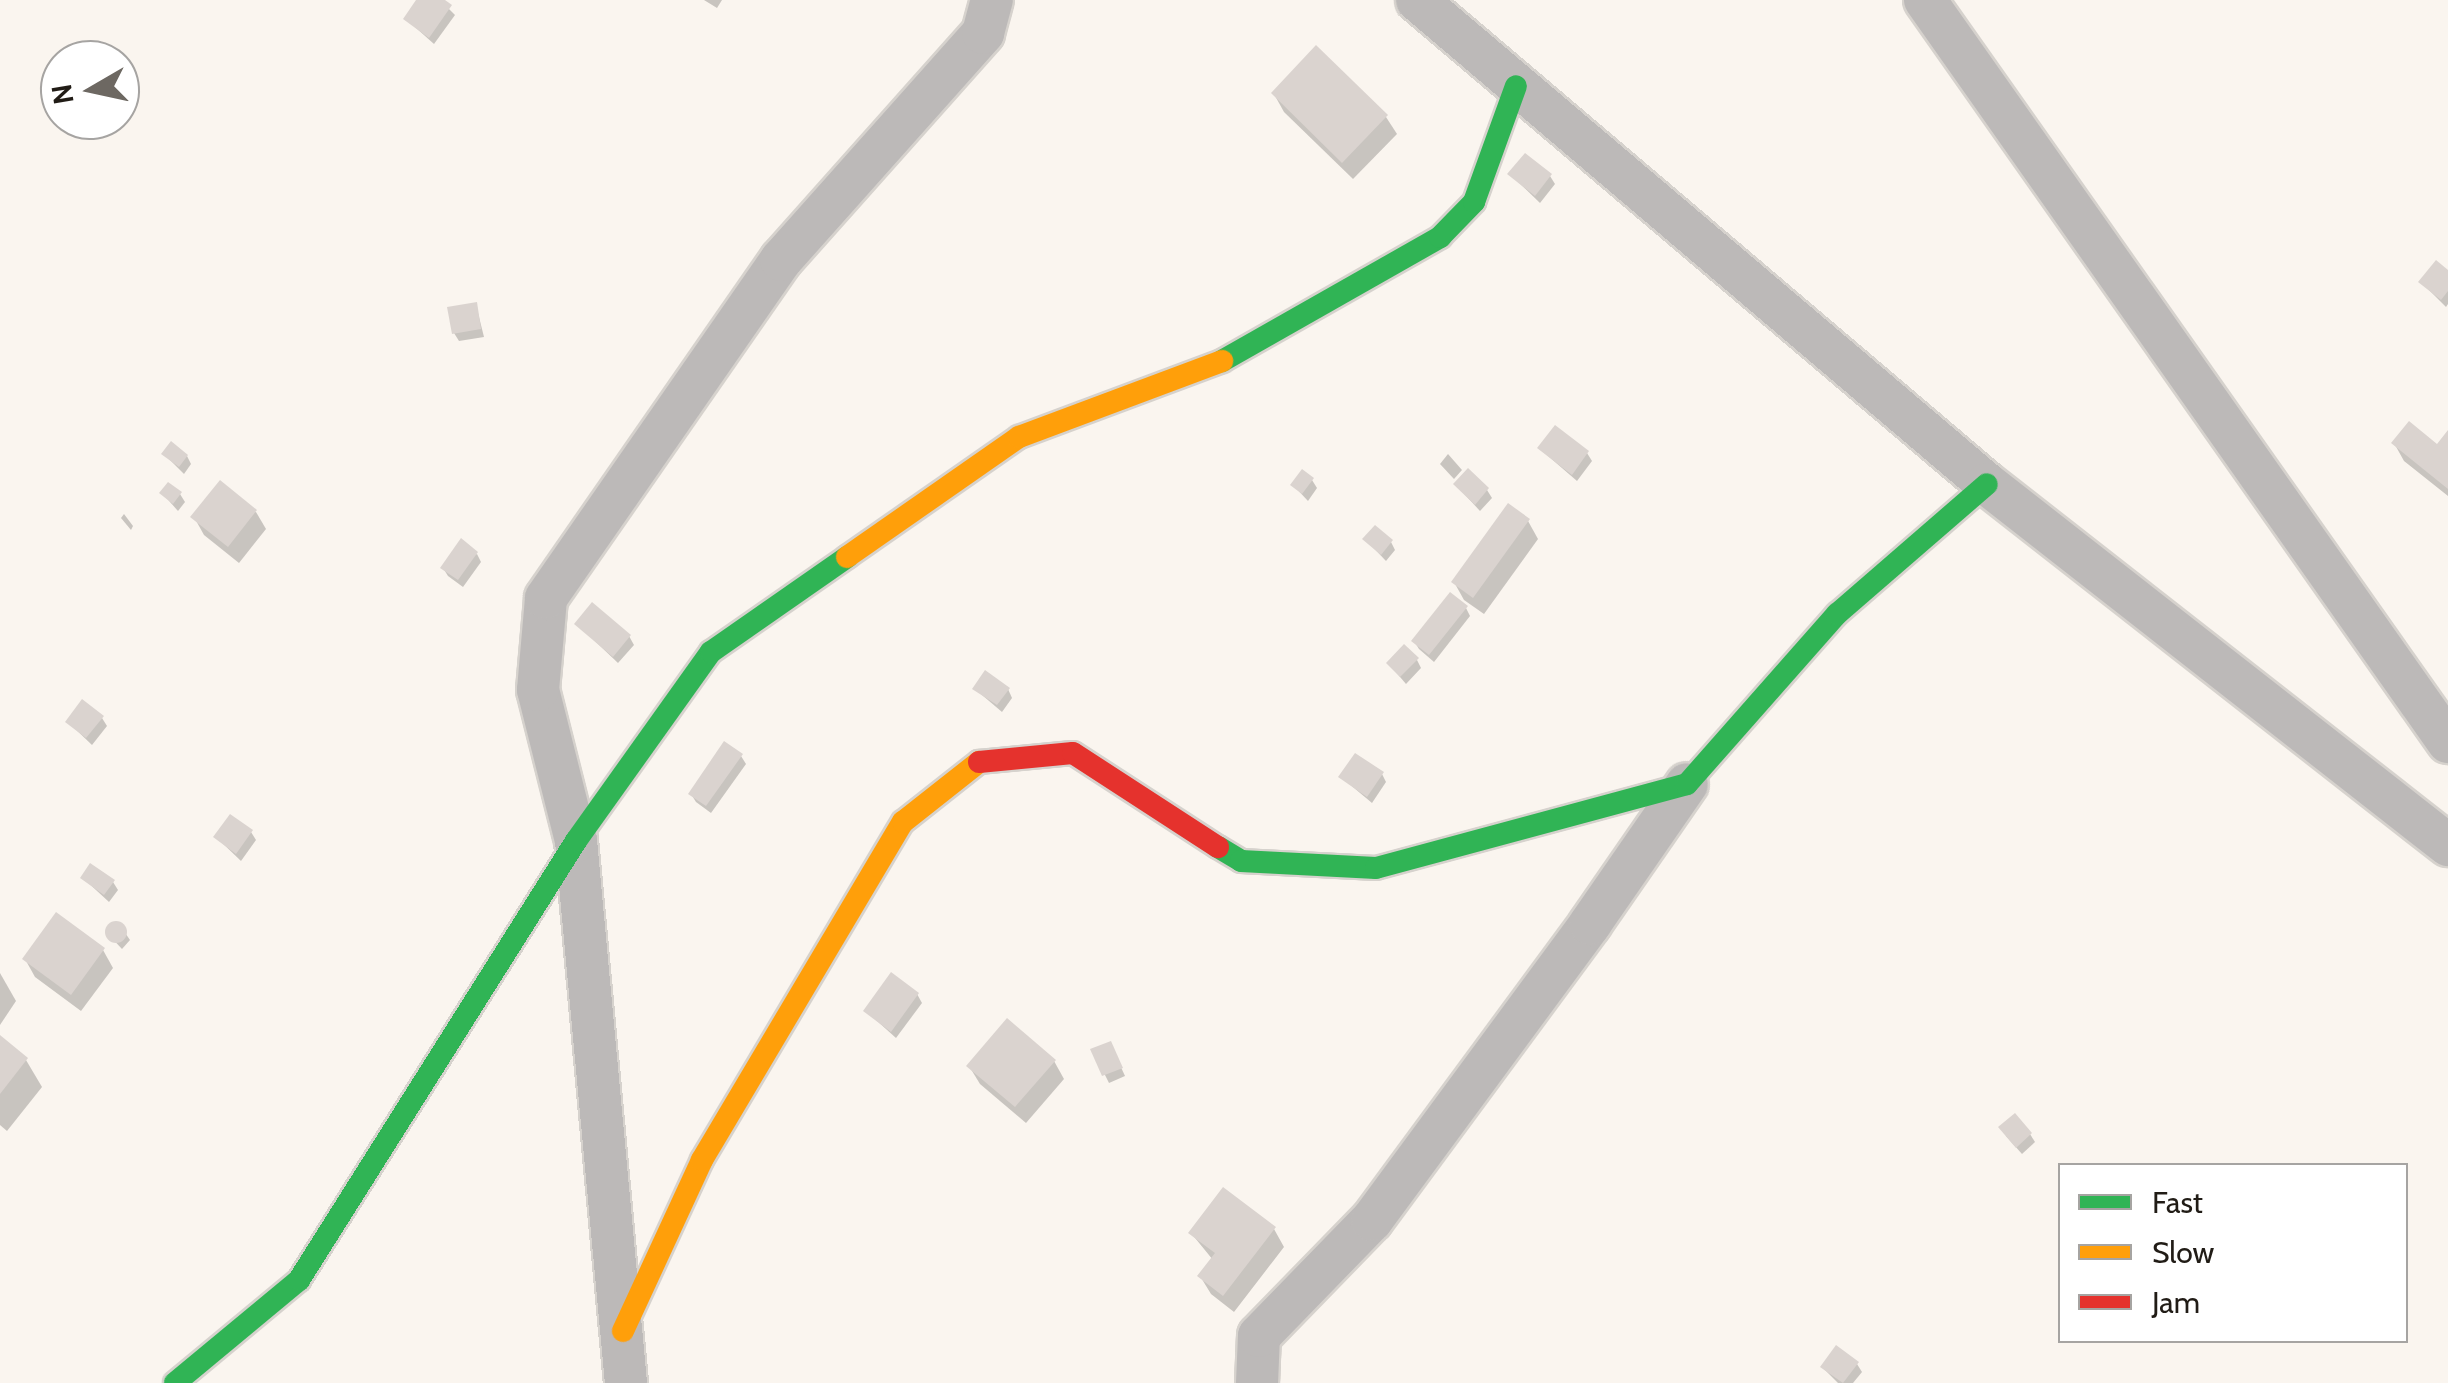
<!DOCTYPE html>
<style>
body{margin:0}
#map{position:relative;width:2448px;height:1383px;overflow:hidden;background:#faf5ef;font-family:Cabin,sans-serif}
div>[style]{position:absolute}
.shadow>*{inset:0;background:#0003}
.building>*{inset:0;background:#dad3cf}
.round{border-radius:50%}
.roads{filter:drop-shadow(2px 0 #d6d2cd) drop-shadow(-2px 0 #d6d2cd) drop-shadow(0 2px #d6d2cd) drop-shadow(0 -2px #d6d2cd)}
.street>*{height:42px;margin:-21px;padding:0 21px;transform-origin:21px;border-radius:21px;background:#bcb9b8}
.fast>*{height:22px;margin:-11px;padding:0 11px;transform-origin:11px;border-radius:11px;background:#30b455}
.slow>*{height:22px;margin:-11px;padding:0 11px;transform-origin:11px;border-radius:11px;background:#ff9f0a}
.jam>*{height:22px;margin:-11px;padding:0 11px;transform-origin:11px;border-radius:11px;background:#e5322d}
span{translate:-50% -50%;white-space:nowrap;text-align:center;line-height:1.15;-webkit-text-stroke:10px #fff;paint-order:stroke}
.legend{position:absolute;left:2058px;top:1163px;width:350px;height:180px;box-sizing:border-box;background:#fff;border:2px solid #a6a4a2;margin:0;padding:12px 18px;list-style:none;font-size:30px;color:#211c16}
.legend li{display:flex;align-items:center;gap:20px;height:50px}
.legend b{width:50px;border:2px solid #a6a4a2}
.north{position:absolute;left:40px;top:40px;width:100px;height:100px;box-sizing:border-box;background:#fff;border:2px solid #a6a4a2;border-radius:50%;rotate:261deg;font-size:28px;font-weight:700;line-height:40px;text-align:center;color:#211c16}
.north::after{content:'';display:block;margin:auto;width:35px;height:45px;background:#6d6862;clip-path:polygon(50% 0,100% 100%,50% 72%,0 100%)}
</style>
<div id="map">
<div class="shadow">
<div style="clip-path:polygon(419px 0,440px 0,455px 15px,434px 44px,406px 19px)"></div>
<div style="clip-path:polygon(704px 0,722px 0,717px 8px)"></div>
<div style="clip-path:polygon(1274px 94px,1386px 117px,1397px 134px,1353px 179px,1284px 112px)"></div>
<div style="clip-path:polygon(1511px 175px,1550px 176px,1555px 184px,1540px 203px)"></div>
<div style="clip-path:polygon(2448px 273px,2448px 304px,2446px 307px,2421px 282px)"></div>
<div style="clip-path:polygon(476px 305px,484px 337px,459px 341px,454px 333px)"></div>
<div style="clip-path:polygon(2448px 434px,2448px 496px,2404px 461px,2394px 443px,2437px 448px)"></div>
<div style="clip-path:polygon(1540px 449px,1587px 453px,1592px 461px,1577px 481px)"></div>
<div style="clip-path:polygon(164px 454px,187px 456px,191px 464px,184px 474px)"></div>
<div style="clip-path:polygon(1448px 454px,1462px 470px,1454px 479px,1440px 464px)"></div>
<div style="clip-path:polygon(1312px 480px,1317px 488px,1308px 501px,1293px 485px)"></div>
<div style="clip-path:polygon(1456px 485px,1487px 490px,1492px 498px,1480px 511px)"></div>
<div style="clip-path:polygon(162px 493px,180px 494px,185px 502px,178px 511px)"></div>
<div style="clip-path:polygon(256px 512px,266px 529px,239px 563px,204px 535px,194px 517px)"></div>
<div style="clip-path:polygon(124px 514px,133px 526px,131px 530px,121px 518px)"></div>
<div style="clip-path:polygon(1528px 521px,1538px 539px,1484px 614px,1464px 600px,1454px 582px)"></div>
<div style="clip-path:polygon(1365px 539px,1391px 542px,1395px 550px,1386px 561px)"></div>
<div style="clip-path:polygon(477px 554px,481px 562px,463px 587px,448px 576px,443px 568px)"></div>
<div style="clip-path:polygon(1466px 608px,1470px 616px,1434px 662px,1419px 649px,1414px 641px)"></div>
<div style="clip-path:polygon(577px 624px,629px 636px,634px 645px,618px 663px)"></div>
<div style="clip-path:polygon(1417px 660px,1421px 668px,1406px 684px,1389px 664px)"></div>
<div style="clip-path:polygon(975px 689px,1008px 689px,1012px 698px,1002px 712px)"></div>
<div style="clip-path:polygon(102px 718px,107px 726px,92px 745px,68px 722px)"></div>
<div style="clip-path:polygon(741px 756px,746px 764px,711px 813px,696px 802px,691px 794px)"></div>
<div style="clip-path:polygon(1382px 774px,1386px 782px,1372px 803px,1341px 777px)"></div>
<div style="clip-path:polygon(251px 832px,256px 840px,241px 861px,216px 837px)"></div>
<div style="clip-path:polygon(83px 878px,113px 882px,118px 890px,109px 902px)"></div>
<div style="clip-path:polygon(114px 923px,119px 924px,130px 940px,122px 949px,107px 933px)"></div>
<div style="clip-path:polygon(103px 950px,113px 968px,81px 1011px,35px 977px,25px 959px)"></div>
<div style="clip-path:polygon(0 973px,16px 1001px,0 1025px)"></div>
<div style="clip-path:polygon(917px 994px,922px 1003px,896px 1038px,866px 1011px)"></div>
<div style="clip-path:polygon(0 1038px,26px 1060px,42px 1087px,7px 1131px,0 1125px)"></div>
<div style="clip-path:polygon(1093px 1051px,1114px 1052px,1125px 1076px,1109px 1083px)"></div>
<div style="clip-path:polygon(1054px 1061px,1064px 1079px,1026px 1123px,980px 1084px,969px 1066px)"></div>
<div style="clip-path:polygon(2030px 1134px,2035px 1142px,2022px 1154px,2006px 1136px)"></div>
<div style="clip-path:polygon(1274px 1229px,1284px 1247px,1234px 1312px,1211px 1294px,1200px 1276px,1213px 1260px,1191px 1233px)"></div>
<div style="clip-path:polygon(1857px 1364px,1862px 1372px,1853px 1383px,1838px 1383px,1823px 1368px)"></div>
</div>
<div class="building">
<div style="clip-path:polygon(416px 0,445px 0,452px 5px,429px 38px,403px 19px)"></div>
<div style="clip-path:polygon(1316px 45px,1388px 115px,1342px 163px,1271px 93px)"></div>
<div style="clip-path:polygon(1525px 153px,1552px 174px,1535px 196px,1507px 174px)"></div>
<div style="clip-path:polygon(2436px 260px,2448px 270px,2448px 291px,2441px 300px,2418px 282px)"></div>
<div style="clip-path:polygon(477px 302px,481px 329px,452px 334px,447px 307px)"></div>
<div style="clip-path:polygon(2409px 421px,2437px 444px,2448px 430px,2448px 489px,2391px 443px)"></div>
<div style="clip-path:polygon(1555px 425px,1589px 451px,1572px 475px,1537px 448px)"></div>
<div style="clip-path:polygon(171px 441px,188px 455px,179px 467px,161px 454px)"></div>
<div style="clip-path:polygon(1468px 468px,1489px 488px,1475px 505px,1453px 484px)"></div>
<div style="clip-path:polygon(1302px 469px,1314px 478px,1302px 494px,1290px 485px)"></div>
<div style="clip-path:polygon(220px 480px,257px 510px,228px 547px,190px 517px)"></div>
<div style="clip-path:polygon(168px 482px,182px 492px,173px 504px,159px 493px)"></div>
<div style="clip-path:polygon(1508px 503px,1530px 519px,1473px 598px,1451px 582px)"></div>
<div style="clip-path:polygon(1375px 525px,1393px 540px,1381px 555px,1362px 539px)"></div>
<div style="clip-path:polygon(461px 538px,478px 552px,458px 580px,440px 568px)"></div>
<div style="clip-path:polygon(1450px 592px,1468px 606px,1429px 655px,1411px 641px)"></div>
<div style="clip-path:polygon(592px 602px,631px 635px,613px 657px,574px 624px)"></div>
<div style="clip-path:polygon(1404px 644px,1419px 658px,1400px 677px,1386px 663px)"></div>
<div style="clip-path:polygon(985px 670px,1010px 688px,997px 705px,972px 689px)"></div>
<div style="clip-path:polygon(82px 699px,104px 716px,86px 738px,65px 722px)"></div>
<div style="clip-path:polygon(724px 741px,743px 754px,706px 806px,688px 794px)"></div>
<div style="clip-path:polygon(1355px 753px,1384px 772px,1367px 797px,1338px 777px)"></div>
<div style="clip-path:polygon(230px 814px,253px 830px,236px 854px,213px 837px)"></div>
<div style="clip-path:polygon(90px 863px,115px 880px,104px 895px,80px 878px)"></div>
<div style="clip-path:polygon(56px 912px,105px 948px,71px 995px,22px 959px)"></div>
<div class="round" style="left:105px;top:921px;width:22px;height:22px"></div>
<div style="clip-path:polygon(891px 972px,919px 993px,891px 1032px,863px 1011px)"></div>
<div style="clip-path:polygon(1007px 1018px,1056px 1060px,1015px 1107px,966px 1066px)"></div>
<div style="clip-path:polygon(0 1035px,28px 1058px,0 1094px)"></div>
<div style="clip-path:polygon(1111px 1041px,1123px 1068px,1102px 1076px,1090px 1049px)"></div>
<div style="clip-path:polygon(2015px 1113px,2032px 1133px,2016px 1148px,1998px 1127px)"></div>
<div style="clip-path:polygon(1223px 1187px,1276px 1227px,1223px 1296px,1197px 1276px,1215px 1253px,1188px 1233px)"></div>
<div style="clip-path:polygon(1836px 1345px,1859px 1362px,1843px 1383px,1820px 1367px)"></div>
</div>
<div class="roads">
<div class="street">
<div style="left:1417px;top:0;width:748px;rotate:40.34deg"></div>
<div style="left:1987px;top:484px;width:586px;rotate:38.06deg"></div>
<div style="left:1925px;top:0;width:908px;rotate:54.82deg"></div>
<div style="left:626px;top:1383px;width:544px;rotate:-95.27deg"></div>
<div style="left:576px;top:841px;width:156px;rotate:-104.1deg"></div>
<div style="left:538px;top:690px;width:92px;rotate:-85deg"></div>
<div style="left:546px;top:598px;width:412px;rotate:-55.2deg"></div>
<div style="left:781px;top:260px;width:304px;rotate:-48.3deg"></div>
<div style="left:983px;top:33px;width:34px;rotate:-75deg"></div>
<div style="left:1257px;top:1383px;width:47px;rotate:-87.6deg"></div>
<div style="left:1259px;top:1336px;width:162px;rotate:-45.8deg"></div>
<div style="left:1372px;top:1220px;width:368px;rotate:-53.6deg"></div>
<div style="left:1590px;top:924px;width:170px;rotate:-55.3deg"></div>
</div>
<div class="fast">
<div style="left:1222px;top:361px;width:251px;rotate:-29.6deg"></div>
<div style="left:1440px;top:237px;width:49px;rotate:-45.8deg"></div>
<div style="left:1474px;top:202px;width:123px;rotate:-70.1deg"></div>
<div style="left:1218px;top:847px;width:27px;rotate:31deg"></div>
<div style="left:1241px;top:861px;width:135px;rotate:3deg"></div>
<div style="left:1376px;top:868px;width:322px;rotate:-15.1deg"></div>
<div style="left:1687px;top:784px;width:227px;rotate:-48.6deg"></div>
<div style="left:1837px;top:614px;width:198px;rotate:-40.9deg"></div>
<div style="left:175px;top:1383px;width:161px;rotate:-39.7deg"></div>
<div style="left:299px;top:1280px;width:519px;rotate:-57.75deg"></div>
<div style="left:576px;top:841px;width:232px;rotate:-54.5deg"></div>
<div style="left:711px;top:652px;width:166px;rotate:-34.9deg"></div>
</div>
<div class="slow">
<div style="left:847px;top:557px;width:210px;rotate:-34.9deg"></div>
<div style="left:1019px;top:437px;width:217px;rotate:-20.5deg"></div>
<div style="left:623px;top:1331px;width:188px;rotate:-65.2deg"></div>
<div style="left:702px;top:1160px;width:393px;rotate:-59.3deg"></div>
<div style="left:903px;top:822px;width:97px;rotate:-38.3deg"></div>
</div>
<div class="jam">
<div style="left:979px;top:762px;width:94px;rotate:-5.5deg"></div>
<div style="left:1073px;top:753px;width:173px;rotate:33deg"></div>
</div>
</div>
<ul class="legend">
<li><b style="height:12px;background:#30b455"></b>Fast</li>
<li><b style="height:12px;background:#ff9f0a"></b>Slow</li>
<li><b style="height:12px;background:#e5322d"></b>Jam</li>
</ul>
<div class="north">N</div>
</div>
